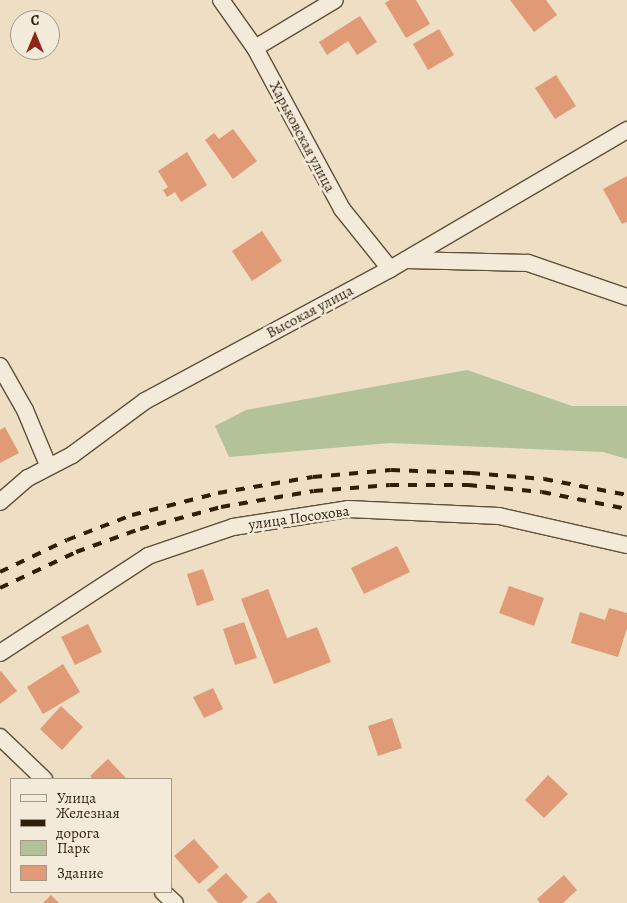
<!DOCTYPE html>
<meta charset="utf-8">
<style>
body{margin:0}
#map{position:relative;width:627px;height:903px;overflow:hidden;background:#eddec4;font-family:Alegreya,serif}
div>[style]{position:absolute}
.green>*{inset:0;background:#b3c298}
.building>*{inset:0;background:#e09b76}
.roads{filter:drop-shadow(1px 0 #5e4f38) drop-shadow(-1px 0 #5e4f38) drop-shadow(0 1px #5e4f38) drop-shadow(0 -1px #5e4f38)}
.street>*{height:16px;margin:-8px;padding:0 8px;transform-origin:8px;border-radius:8px;background:#f3ead9}
.rail>*{height:4px;margin-top:-2px;transform-origin:0;background:repeating-linear-gradient(90deg,#2e1f09 0 9px,transparent 0 18px)}
span{translate:-50% -50%;white-space:nowrap;text-align:center;line-height:1.15;-webkit-text-stroke:5px #f3ead9;paint-order:stroke}
.street-label{font-size:15px;color:#2e1f09}
.legend{position:absolute;left:10px;top:778px;width:162px;height:115px;box-sizing:border-box;background:#f3ead9;border:1px solid #a49986;margin:0;padding:6px 9px;list-style:none;font-size:15px;color:#2e1f09}
.legend li{display:flex;align-items:center;gap:10px;height:25px}
.legend b{width:25px;border:1px solid #a49986}
.north{position:absolute;left:10px;top:10px;width:50px;height:50px;box-sizing:border-box;background:#f3ead9;border:1px solid #a49986;border-radius:50%;rotate:0deg;font-size:14px;font-weight:700;line-height:20px;text-align:center;color:#2e1f09}
.north::after{content:'';display:block;margin:auto;width:18px;height:22px;background:#8f2418;clip-path:polygon(50% 0,100% 100%,50% 72%,0 100%)}
</style>
<div id="map">
<div class="green">
<div style="clip-path:polygon(467px 370px,572px 406px,627px 406px,627px 459px,603px 452px,390px 443px,229px 457px,215px 426px,246px 410px)"></div>
</div>
<div class="building">
<div style="clip-path:polygon(390px 0,416px 0,430px 24px,406px 38px,385px 3px)"></div>
<div style="clip-path:polygon(510px 0,546px 0,557px 15px,534px 32px)"></div>
<div style="clip-path:polygon(360px 16px,377px 42px,357px 55px,348px 41px,327px 55px,319px 42px)"></div>
<div style="clip-path:polygon(439px 29px,454px 55px,428px 70px,413px 44px)"></div>
<div style="clip-path:polygon(556px 75px,576px 106px,555px 119px,535px 88px)"></div>
<div style="clip-path:polygon(233px 129px,257px 161px,233px 179px,205px 140px,214px 133px,219px 139px)"></div>
<div style="clip-path:polygon(187px 152px,207px 185px,181px 202px,175px 192px,167px 197px,163px 190px,168px 187px,158px 171px)"></div>
<div style="clip-path:polygon(627px 176px,627px 222px,622px 224px,603px 189px)"></div>
<div style="clip-path:polygon(262px 231px,282px 261px,252px 281px,232px 251px)"></div>
<div style="clip-path:polygon(5px 427px,19px 453px,0 463px,0 430px)"></div>
<div style="clip-path:polygon(397px 546px,410px 572px,364px 594px,351px 568px)"></div>
<div style="clip-path:polygon(203px 569px,214px 600px,197px 606px,187px 574px)"></div>
<div style="clip-path:polygon(509px 586px,544px 598px,534px 626px,499px 613px)"></div>
<div style="clip-path:polygon(268px 589px,287px 638px,317px 627px,331px 662px,274px 684px,241px 599px)"></div>
<div style="clip-path:polygon(609px 608px,627px 613px,627px 628px,618px 657px,571px 643px,580px 612px,605px 620px)"></div>
<div style="clip-path:polygon(244px 622px,257px 658px,235px 665px,223px 629px)"></div>
<div style="clip-path:polygon(88px 624px,102px 652px,75px 665px,61px 637px)"></div>
<div style="clip-path:polygon(63px 664px,80px 692px,43px 714px,27px 687px)"></div>
<div style="clip-path:polygon(1px 671px,17px 691px,0 704px,0 672px)"></div>
<div style="clip-path:polygon(213px 688px,223px 709px,204px 718px,193px 697px)"></div>
<div style="clip-path:polygon(61px 706px,83px 727px,62px 750px,40px 729px)"></div>
<div style="clip-path:polygon(392px 718px,402px 748px,378px 756px,368px 726px)"></div>
<div style="clip-path:polygon(108px 759px,126px 778px,124px 779px,93px 779px,90px 776px)"></div>
<div style="clip-path:polygon(548px 775px,568px 794px,544px 818px,525px 800px)"></div>
<div style="clip-path:polygon(194px 839px,219px 867px,199px 884px,174px 856px)"></div>
<div style="clip-path:polygon(226px 873px,248px 897px,241px 903px,218px 903px,207px 890px)"></div>
<div style="clip-path:polygon(564px 875px,577px 890px,563px 903px,540px 903px,537px 899px)"></div>
<div style="clip-path:polygon(269px 892px,278px 903px,256px 903px)"></div>
<div style="clip-path:polygon(51px 895px,59px 903px,43px 903px)"></div>
</div>
<div class="roads">
<div class="street">
<div style="left:221px;top:0;width:59px;rotate:54.7deg"></div>
<div style="left:255px;top:48px;width:183px;rotate:61.6deg"></div>
<div style="left:342px;top:209px;width:77px;rotate:51.3deg"></div>
<div style="left:255px;top:48px;width:93px;rotate:-31deg"></div>
<div style="left:406px;top:260px;width:122px;rotate:1.4deg"></div>
<div style="left:528px;top:263px;width:105px;rotate:19deg"></div>
<div style="left:0;top:366px;width:51px;rotate:60.4deg"></div>
<div style="left:25px;top:410px;width:60px;rotate:67.3deg"></div>
<div style="left:0;top:502px;width:37px;rotate:-41deg"></div>
<div style="left:28px;top:478px;width:50px;rotate:-27.6deg"></div>
<div style="left:72px;top:455px;width:91px;rotate:-36.5deg"></div>
<div style="left:145px;top:401px;width:278px;rotate:-28.3deg"></div>
<div style="left:390px;top:269px;width:275px;rotate:-30.4deg"></div>
<div style="left:0;top:653px;width:177px;rotate:-33.2deg"></div>
<div style="left:148px;top:556px;width:90px;rotate:-18.8deg"></div>
<div style="left:233px;top:527px;width:116px;rotate:-8.9deg"></div>
<div style="left:348px;top:509px;width:151px;rotate:2.7deg"></div>
<div style="left:499px;top:516px;width:131px;rotate:12.8deg"></div>
<div style="left:0;top:737px;width:61px;rotate:43.7deg"></div>
<div style="left:163px;top:892px;width:16px;rotate:43deg"></div>
</div>
</div>
<div class="rail">
<div style="left:0;top:572px;width:74px;rotate:-25.5deg"></div>
<div style="left:67px;top:540px;width:70px;rotate:-21deg"></div>
<div style="left:132px;top:515px;width:89px;rotate:-14.3deg"></div>
<div style="left:218px;top:493px;width:96px;rotate:-9.6deg"></div>
<div style="left:313px;top:477px;width:78px;rotate:-5.1deg"></div>
<div style="left:391px;top:470px;width:80px;rotate:2.1deg"></div>
<div style="left:471px;top:473px;width:73px;rotate:4.7deg"></div>
<div style="left:544px;top:479px;width:85px;rotate:10.9deg"></div>
<div style="left:0;top:588px;width:84px;rotate:-25.3deg"></div>
<div style="left:76px;top:552px;width:68px;rotate:-19.8deg"></div>
<div style="left:140px;top:529px;width:84px;rotate:-15.2deg"></div>
<div style="left:221px;top:507px;width:94px;rotate:-9.8deg"></div>
<div style="left:314px;top:491px;width:76px;rotate:-4.5deg"></div>
<div style="left:390px;top:485px;width:78px"></div>
<div style="left:468px;top:485px;width:74px;rotate:5.4deg"></div>
<div style="left:542px;top:492px;width:87px;rotate:11.3deg"></div>
</div>
<div class="street-label">
<span style="left:302px;top:137px;rotate:62deg">Харьковская улица</span>
<span style="left:310px;top:312px;rotate:-28deg">Высокая улица</span>
<span style="left:299px;top:518px;rotate:-8deg">улица Посохова</span>
</div>
<ul class="legend">
<li><b style="height:6px;background:#f3ead9"></b>Улица</li>
<li><b style="height:6px;background:#2e1f09"></b>Железная дорога</li>
<li><b style="height:14px;background:#b3c298"></b>Парк</li>
<li><b style="height:14px;background:#e09b76"></b>Здание</li>
</ul>
<div class="north">С</div>
</div>
